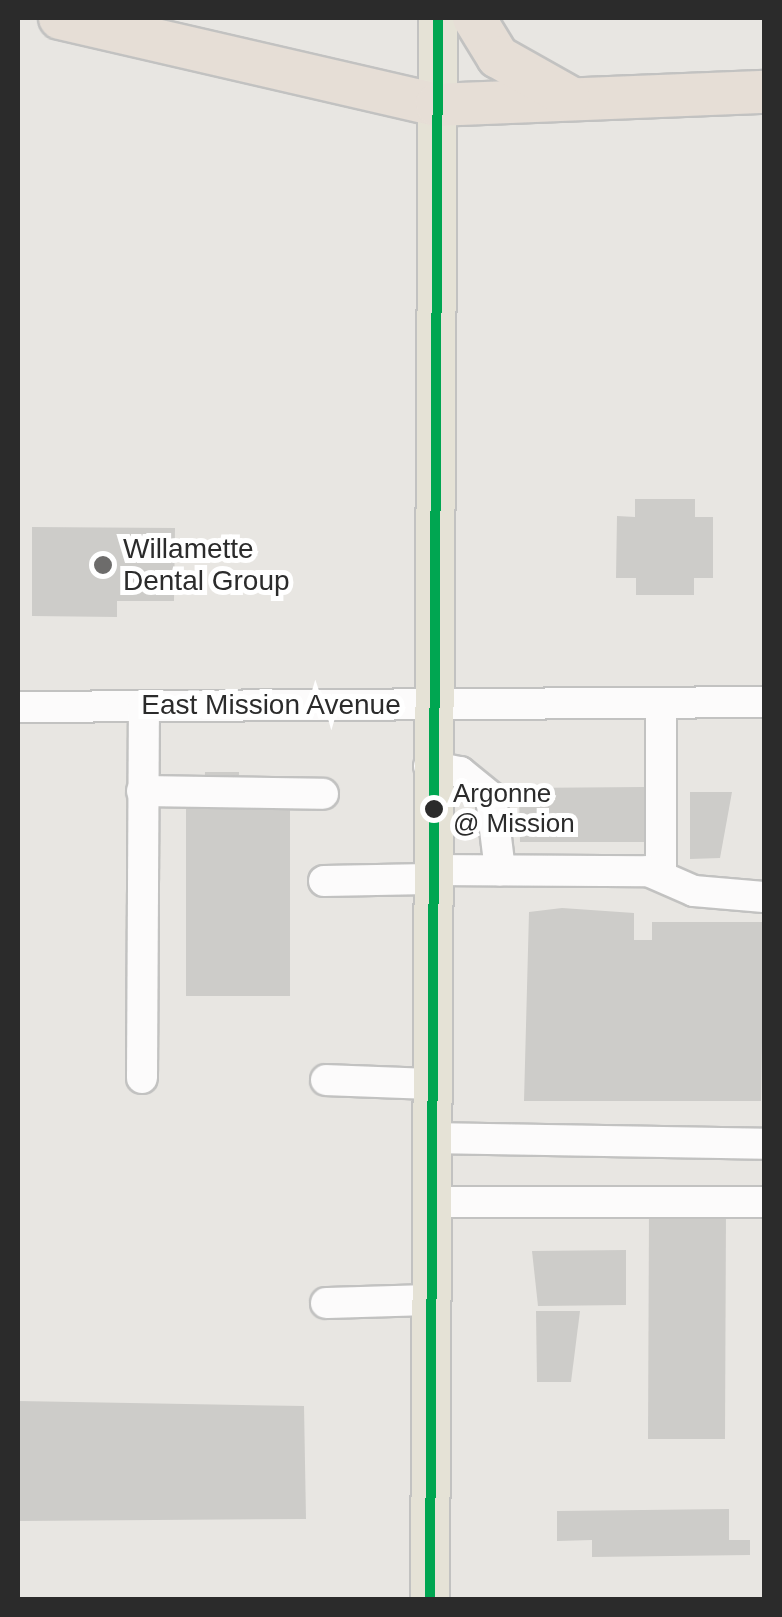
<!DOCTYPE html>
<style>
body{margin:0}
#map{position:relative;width:782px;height:1617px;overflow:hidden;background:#e8e6e2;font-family:Arial,sans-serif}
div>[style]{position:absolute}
.building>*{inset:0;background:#cdccc9}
.roads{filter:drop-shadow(2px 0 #c2c2c1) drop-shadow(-2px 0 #c2c2c1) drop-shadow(0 2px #c2c2c1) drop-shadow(0 -2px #c2c2c1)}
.minor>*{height:30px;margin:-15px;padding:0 15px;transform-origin:15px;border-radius:15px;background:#fcfbfb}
.major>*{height:38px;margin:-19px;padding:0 19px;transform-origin:19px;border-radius:19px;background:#e5e2d6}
.highway>*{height:42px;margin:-21px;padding:0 21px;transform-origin:21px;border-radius:21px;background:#e6ded6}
.bus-1>*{height:10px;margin:-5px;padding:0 5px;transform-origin:5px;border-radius:5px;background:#00a651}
.dots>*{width:28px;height:28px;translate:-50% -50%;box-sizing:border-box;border:5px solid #fff;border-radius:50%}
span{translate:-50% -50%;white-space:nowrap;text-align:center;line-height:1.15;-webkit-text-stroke:10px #fff;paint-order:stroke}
.bus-label{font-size:26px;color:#2b2b2b}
.left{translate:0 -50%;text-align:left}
.poi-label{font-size:28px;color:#2b2b2b}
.street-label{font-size:28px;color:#2b2b2b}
.frame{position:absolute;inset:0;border:20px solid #2b2b2b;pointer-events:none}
</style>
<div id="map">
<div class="building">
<div style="clip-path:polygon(635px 499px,695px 499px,695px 517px,713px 517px,713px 578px,694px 578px,694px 595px,636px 595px,636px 578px,616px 578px,617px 516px,635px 517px)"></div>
<div style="clip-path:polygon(32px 527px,175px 528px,174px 601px,117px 601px,117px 617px,32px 616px)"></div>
<div style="clip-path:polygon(205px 772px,239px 772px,238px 809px,290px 809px,290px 996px,186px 996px,186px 809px,204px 809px)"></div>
<div style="clip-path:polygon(644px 787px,644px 842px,520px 842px,519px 788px)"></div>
<div style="clip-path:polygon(690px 792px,732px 792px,720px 858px,690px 859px)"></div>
<div style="clip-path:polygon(562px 908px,634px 913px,634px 940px,652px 940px,652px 922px,764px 922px,761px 1101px,524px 1101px,529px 912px)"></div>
<div style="clip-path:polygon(649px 1212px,726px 1212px,725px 1439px,648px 1439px)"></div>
<div style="clip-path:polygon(626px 1250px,626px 1305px,538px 1306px,532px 1251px)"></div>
<div style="clip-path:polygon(536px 1311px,580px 1311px,571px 1382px,537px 1382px)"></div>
<div style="clip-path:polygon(18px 1401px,304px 1406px,306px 1519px,18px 1521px)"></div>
<div style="clip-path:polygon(729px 1509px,729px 1540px,750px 1540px,750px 1555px,592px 1557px,592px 1540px,557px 1541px,557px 1511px)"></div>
</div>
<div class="roads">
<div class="minor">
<div style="left:661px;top:703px;width:172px;rotate:90deg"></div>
<div style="left:18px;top:707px;width:746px;rotate:-0.38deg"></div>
<div style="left:429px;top:766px;width:32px;rotate:11deg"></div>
<div style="left:460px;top:772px;width:40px;rotate:39deg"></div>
<div style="left:491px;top:797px;width:74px;rotate:83deg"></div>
<div style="left:142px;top:791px;width:181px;rotate:0.9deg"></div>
<div style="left:429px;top:870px;width:219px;rotate:0.3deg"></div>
<div style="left:648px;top:871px;width:50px;rotate:23.5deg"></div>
<div style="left:694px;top:891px;width:70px;rotate:4.9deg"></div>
<div style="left:324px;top:881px;width:105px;rotate:-1.1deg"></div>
<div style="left:142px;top:1078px;width:372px;rotate:-89.7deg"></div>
<div style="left:326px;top:1080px;width:103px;rotate:2.2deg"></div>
<div style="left:430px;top:1138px;width:334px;rotate:1deg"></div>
<div style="left:430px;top:1202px;width:334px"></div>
<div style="left:326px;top:1303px;width:104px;rotate:-1.7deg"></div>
</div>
<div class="major">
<div style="left:430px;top:1600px;width:1582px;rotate:-89.71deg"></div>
</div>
<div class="highway">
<div style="left:60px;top:18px;width:387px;rotate:13deg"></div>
<div style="left:437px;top:105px;width:327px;rotate:-2.3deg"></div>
<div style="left:474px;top:18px;width:46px;rotate:58.4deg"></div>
<div style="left:498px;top:57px;width:81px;rotate:29.4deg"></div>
</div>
</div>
<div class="bus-1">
<div style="left:430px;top:1600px;width:1582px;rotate:-89.71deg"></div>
</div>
<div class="dots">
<div style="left:103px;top:565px;background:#6d6c6b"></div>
<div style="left:434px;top:809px;background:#2b2b2b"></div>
</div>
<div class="bus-label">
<span class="left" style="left:453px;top:809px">Argonne<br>@ Mission</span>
</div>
<div class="poi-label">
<span class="left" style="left:123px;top:565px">Willamette<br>Dental Group</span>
</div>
<div class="street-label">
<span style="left:271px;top:705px">East Mission Avenue</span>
</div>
<div class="frame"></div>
</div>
